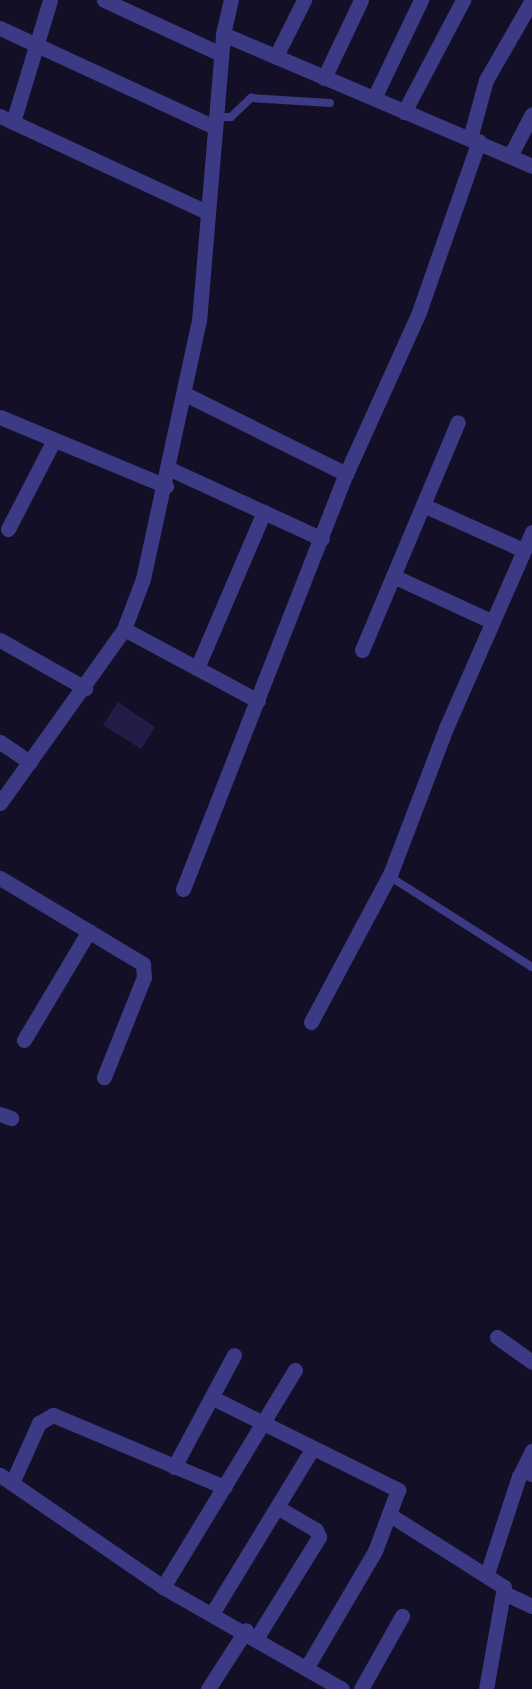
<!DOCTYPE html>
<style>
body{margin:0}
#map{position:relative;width:532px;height:1689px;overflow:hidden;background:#130f26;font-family:"Alegreya Sans",sans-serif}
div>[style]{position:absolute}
.building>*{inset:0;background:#241b47}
.service>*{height:8px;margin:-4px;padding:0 4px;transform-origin:4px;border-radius:4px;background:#3d3a85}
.minor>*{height:15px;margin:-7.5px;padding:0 7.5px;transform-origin:7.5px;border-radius:7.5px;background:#3d3a85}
span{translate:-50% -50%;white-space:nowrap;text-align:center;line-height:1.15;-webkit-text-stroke:4.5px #130f26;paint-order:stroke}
</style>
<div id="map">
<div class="building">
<div style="clip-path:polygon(118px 702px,155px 727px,141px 749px,103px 725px)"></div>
</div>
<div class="service">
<div style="left:215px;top:117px;width:16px"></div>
<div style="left:231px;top:117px;width:28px;rotate:-44deg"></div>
<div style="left:251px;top:98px;width:79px;rotate:3.6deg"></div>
<div style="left:389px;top:876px;width:169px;rotate:32.5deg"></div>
</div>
<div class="minor">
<div style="left:104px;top:0;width:129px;rotate:24.8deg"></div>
<div style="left:0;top:28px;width:236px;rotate:24.8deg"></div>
<div style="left:223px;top:34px;width:336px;rotate:23.1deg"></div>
<div style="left:276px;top:56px;width:63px;rotate:-63.4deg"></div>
<div style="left:324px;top:78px;width:86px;rotate:-64.6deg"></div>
<div style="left:374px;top:98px;width:109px;rotate:-64.4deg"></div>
<div style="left:404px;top:112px;width:127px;rotate:-62.2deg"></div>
<div style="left:0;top:116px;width:228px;rotate:24.9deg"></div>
<div style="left:13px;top:122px;width:127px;rotate:-73.1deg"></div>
<div style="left:470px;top:138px;width:60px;rotate:-74.6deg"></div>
<div style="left:486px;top:80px;width:92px;rotate:-60.1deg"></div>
<div style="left:510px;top:156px;width:47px;rotate:-62.4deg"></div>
<div style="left:185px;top:394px;width:180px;rotate:26.4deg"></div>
<div style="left:0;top:417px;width:180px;rotate:22.6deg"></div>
<div style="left:170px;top:469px;width:167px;rotate:24.7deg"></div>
<div style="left:423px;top:505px;width:110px;rotate:24.2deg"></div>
<div style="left:8px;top:529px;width:100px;rotate:-62.7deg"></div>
<div style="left:393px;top:576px;width:108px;rotate:24.7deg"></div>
<div style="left:124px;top:629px;width:152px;rotate:28.2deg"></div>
<div style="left:0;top:640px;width:98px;rotate:29.5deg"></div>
<div style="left:362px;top:650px;width:247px;rotate:-67.2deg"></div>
<div style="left:197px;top:668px;width:170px;rotate:-66.8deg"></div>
<div style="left:0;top:742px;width:36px;rotate:34deg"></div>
<div style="left:0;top:803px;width:214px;rotate:-54.5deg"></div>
<div style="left:124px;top:629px;width:53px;rotate:-69.2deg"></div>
<div style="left:143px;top:579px;width:264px;rotate:-77.8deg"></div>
<div style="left:199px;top:321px;width:288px;rotate:-85.2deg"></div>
<div style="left:223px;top:34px;width:35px;rotate:-77deg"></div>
<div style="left:0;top:878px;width:167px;rotate:31deg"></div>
<div style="left:143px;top:964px;width:13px;rotate:86deg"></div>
<div style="left:144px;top:977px;width:108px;rotate:111.8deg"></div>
<div style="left:183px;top:889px;width:446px;rotate:-68.6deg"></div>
<div style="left:346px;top:474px;width:178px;rotate:-65.7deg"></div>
<div style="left:419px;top:312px;width:181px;rotate:-70.7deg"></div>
<div style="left:311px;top:1022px;width:170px;rotate:-61.9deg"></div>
<div style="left:391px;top:872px;width:154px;rotate:-69.1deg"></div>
<div style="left:446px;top:728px;width:214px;rotate:-66.3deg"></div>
<div style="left:24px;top:1040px;width:127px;rotate:-59.2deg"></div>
<div style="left:0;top:1114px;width:12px;rotate:20deg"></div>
<div style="left:497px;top:1337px;width:43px;rotate:35.5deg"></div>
<div style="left:213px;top:1398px;width:207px;rotate:26.4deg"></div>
<div style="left:398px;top:1490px;width:65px;rotate:110.7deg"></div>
<div style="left:375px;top:1551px;width:134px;rotate:120.4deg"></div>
<div style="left:174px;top:1467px;width:127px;rotate:-61.8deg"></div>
<div style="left:521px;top:1473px;width:25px;rotate:-64deg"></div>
<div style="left:0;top:1475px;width:198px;rotate:34.5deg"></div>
<div style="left:163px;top:1587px;width:206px;rotate:29.7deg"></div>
<div style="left:12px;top:1483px;width:66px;rotate:-65.8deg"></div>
<div style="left:39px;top:1423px;width:16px;rotate:-30deg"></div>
<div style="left:53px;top:1415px;width:186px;rotate:22.8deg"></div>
<div style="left:390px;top:1515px;width:135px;rotate:32.3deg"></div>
<div style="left:504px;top:1587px;width:104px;rotate:100deg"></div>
<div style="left:487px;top:1574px;width:103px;rotate:-71.9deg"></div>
<div style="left:519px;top:1476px;width:7px;rotate:-45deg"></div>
<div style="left:524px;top:1471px;width:9px;rotate:21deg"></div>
<div style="left:163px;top:1587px;width:254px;rotate:-58.7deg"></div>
<div style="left:504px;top:1593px;width:31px;rotate:25deg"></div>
<div style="left:213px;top:1612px;width:191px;rotate:-58.7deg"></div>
<div style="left:257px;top:1637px;width:118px;rotate:-58.2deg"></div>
<div style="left:319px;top:1537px;width:8px;rotate:-113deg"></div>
<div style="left:316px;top:1530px;width:45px;rotate:-149.5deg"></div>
<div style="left:208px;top:1689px;width:70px;rotate:-57.2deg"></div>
<div style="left:361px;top:1689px;width:84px;rotate:-60.7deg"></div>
</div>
</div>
